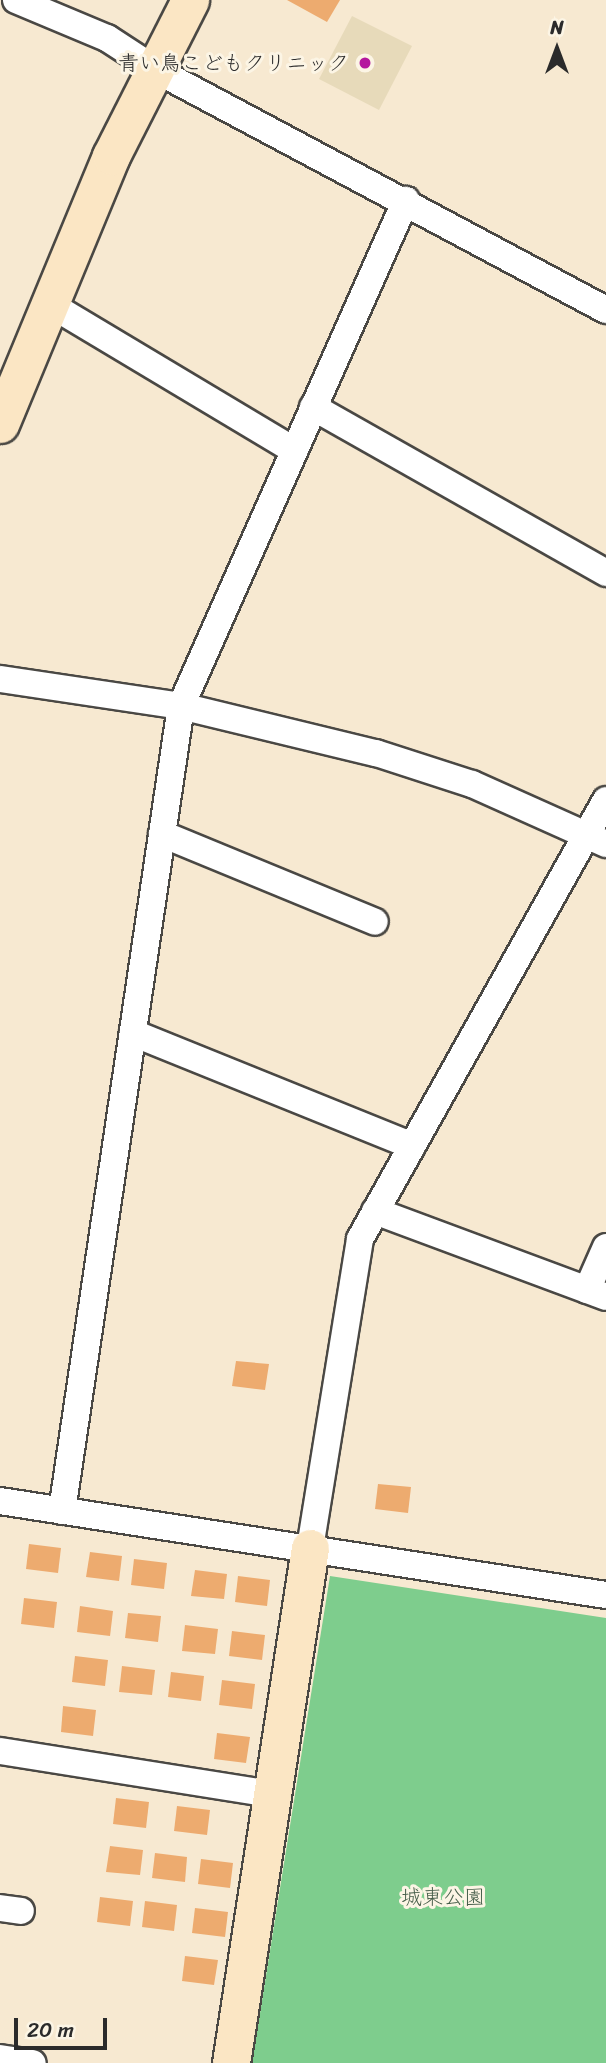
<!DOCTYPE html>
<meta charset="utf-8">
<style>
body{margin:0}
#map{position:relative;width:606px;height:2063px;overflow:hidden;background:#f7e9d1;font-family:Sriracha,"Klee One",sans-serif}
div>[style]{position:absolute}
.built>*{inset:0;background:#e7daba}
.green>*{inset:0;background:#7ecd8d}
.building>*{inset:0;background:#edab6f}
.roads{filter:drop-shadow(2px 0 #4a4844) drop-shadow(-2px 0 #4a4844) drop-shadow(0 2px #4a4844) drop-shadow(0 -2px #4a4844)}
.street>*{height:26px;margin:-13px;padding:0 13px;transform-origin:13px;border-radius:13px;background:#fff}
.secondary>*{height:37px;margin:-18.5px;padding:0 18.5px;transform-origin:18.5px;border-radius:18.5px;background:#fbe6c4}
.dots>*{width:19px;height:19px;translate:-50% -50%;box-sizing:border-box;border:4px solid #fcf5e5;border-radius:50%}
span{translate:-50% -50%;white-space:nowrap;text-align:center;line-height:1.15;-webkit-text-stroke:6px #fcf5e5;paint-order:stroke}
.poi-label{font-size:21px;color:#2b2b2b}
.right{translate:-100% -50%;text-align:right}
.park-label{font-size:21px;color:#445c48}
.north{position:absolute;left:522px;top:14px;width:70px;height:70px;-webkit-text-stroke:5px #fcf5e5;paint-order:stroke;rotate:0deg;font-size:19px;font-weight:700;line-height:28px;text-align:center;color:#2b2b2b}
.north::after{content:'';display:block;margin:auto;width:24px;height:32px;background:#2b2b2b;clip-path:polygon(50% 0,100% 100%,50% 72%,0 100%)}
.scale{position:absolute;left:14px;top:2018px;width:93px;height:32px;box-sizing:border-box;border:4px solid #2b2b2b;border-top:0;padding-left:9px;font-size:21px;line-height:24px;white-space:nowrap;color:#2b2b2b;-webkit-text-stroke:5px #fcf5e5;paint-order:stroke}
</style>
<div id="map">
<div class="built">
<div style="clip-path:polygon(352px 16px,412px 46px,379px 110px,319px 79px)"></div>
</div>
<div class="green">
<div style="clip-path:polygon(330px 1576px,606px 1618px,606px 2063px,252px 2063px)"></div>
</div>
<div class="building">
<div style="clip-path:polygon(287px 0,340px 0,327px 22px)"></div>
<div style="clip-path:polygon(236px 1361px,269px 1364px,265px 1390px,232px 1386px)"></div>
<div style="clip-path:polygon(378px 1484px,411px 1487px,408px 1513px,375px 1509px)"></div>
<div style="clip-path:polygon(29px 1544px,61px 1548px,58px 1573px,26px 1569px)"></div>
<div style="clip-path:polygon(90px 1552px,122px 1556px,119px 1581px,86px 1577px)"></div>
<div style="clip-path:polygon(134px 1559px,167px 1563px,164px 1589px,131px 1585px)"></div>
<div style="clip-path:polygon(195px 1570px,227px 1574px,224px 1599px,191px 1596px)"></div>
<div style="clip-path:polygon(238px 1576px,270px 1580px,267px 1606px,235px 1602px)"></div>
<div style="clip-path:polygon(24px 1598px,57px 1602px,54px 1628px,21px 1624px)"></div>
<div style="clip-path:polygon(80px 1606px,113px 1611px,110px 1636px,77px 1632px)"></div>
<div style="clip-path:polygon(128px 1613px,161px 1616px,158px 1642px,125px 1638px)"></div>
<div style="clip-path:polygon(185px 1625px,218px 1629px,215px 1654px,182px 1651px)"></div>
<div style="clip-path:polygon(232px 1631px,265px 1635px,262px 1660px,229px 1656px)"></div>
<div style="clip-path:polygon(75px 1656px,108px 1660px,105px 1686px,72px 1682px)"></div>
<div style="clip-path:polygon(122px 1666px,155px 1670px,152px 1695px,119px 1692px)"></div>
<div style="clip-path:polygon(171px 1672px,204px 1676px,201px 1701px,168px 1697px)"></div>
<div style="clip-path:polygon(222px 1680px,255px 1684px,252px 1709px,219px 1705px)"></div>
<div style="clip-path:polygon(63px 1706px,96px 1710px,93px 1736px,61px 1732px)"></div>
<div style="clip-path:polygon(217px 1733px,250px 1737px,246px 1763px,214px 1759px)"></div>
<div style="clip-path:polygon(116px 1798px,149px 1802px,146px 1828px,113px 1824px)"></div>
<div style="clip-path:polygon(177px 1806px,210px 1810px,207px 1835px,174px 1831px)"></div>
<div style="clip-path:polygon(110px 1846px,143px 1850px,140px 1875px,106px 1872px)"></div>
<div style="clip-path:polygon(155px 1853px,187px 1857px,185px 1882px,152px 1878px)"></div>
<div style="clip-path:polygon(201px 1859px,233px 1863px,230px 1888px,198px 1884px)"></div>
<div style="clip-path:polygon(100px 1897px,133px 1901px,130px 1926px,97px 1922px)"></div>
<div style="clip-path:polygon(145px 1901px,177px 1905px,174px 1931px,142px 1927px)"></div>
<div style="clip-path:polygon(195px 1908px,228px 1912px,225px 1937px,192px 1933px)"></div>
<div style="clip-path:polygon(185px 1956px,218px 1960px,214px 1985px,182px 1981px)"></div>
</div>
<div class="roads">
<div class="street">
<div style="left:16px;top:0;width:99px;rotate:22.7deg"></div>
<div style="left:107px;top:38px;width:59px;rotate:33.1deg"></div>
<div style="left:156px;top:70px;width:510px;rotate:28.07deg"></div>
<div style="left:48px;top:303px;width:287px;rotate:30.9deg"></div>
<div style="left:313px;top:407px;width:337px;rotate:29.5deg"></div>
<div style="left:0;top:679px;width:183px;rotate:8.5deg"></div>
<div style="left:181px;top:706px;width:201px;rotate:13.6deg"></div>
<div style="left:376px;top:753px;width:101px;rotate:17.9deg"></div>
<div style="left:472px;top:784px;width:147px;rotate:24.1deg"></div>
<div style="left:162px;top:834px;width:230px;rotate:22.4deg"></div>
<div style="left:133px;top:1033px;width:301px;rotate:22deg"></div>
<div style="left:375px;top:1211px;width:246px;rotate:20.4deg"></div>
<div style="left:587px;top:1290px;width:47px;rotate:-66.2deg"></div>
<div style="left:0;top:1501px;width:613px;rotate:8.82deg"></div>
<div style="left:62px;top:1511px;width:814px;rotate:-81.59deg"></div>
<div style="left:181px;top:706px;width:554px;rotate:-66.03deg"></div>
<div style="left:310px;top:1548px;width:313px;rotate:-80.8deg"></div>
<div style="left:360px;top:1239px;width:503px;rotate:-60.74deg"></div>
<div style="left:0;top:1751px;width:275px;rotate:9deg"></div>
<div style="left:0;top:1908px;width:21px;rotate:8deg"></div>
<div style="left:0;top:2058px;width:33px;rotate:9deg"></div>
</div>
<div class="secondary">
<div style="left:0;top:424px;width:290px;rotate:-67.5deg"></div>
<div style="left:111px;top:156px;width:175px;rotate:-63.1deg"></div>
<div style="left:231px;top:2063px;width:521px;rotate:-81.28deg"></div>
</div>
</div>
<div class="dots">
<div style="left:365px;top:63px;background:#b5179e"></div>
</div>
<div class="poi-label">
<span class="right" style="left:349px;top:63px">青い鳥こどもクリニック</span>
</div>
<div class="park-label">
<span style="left:443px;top:1897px">城東公園</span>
</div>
<div class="north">N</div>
<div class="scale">20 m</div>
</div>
